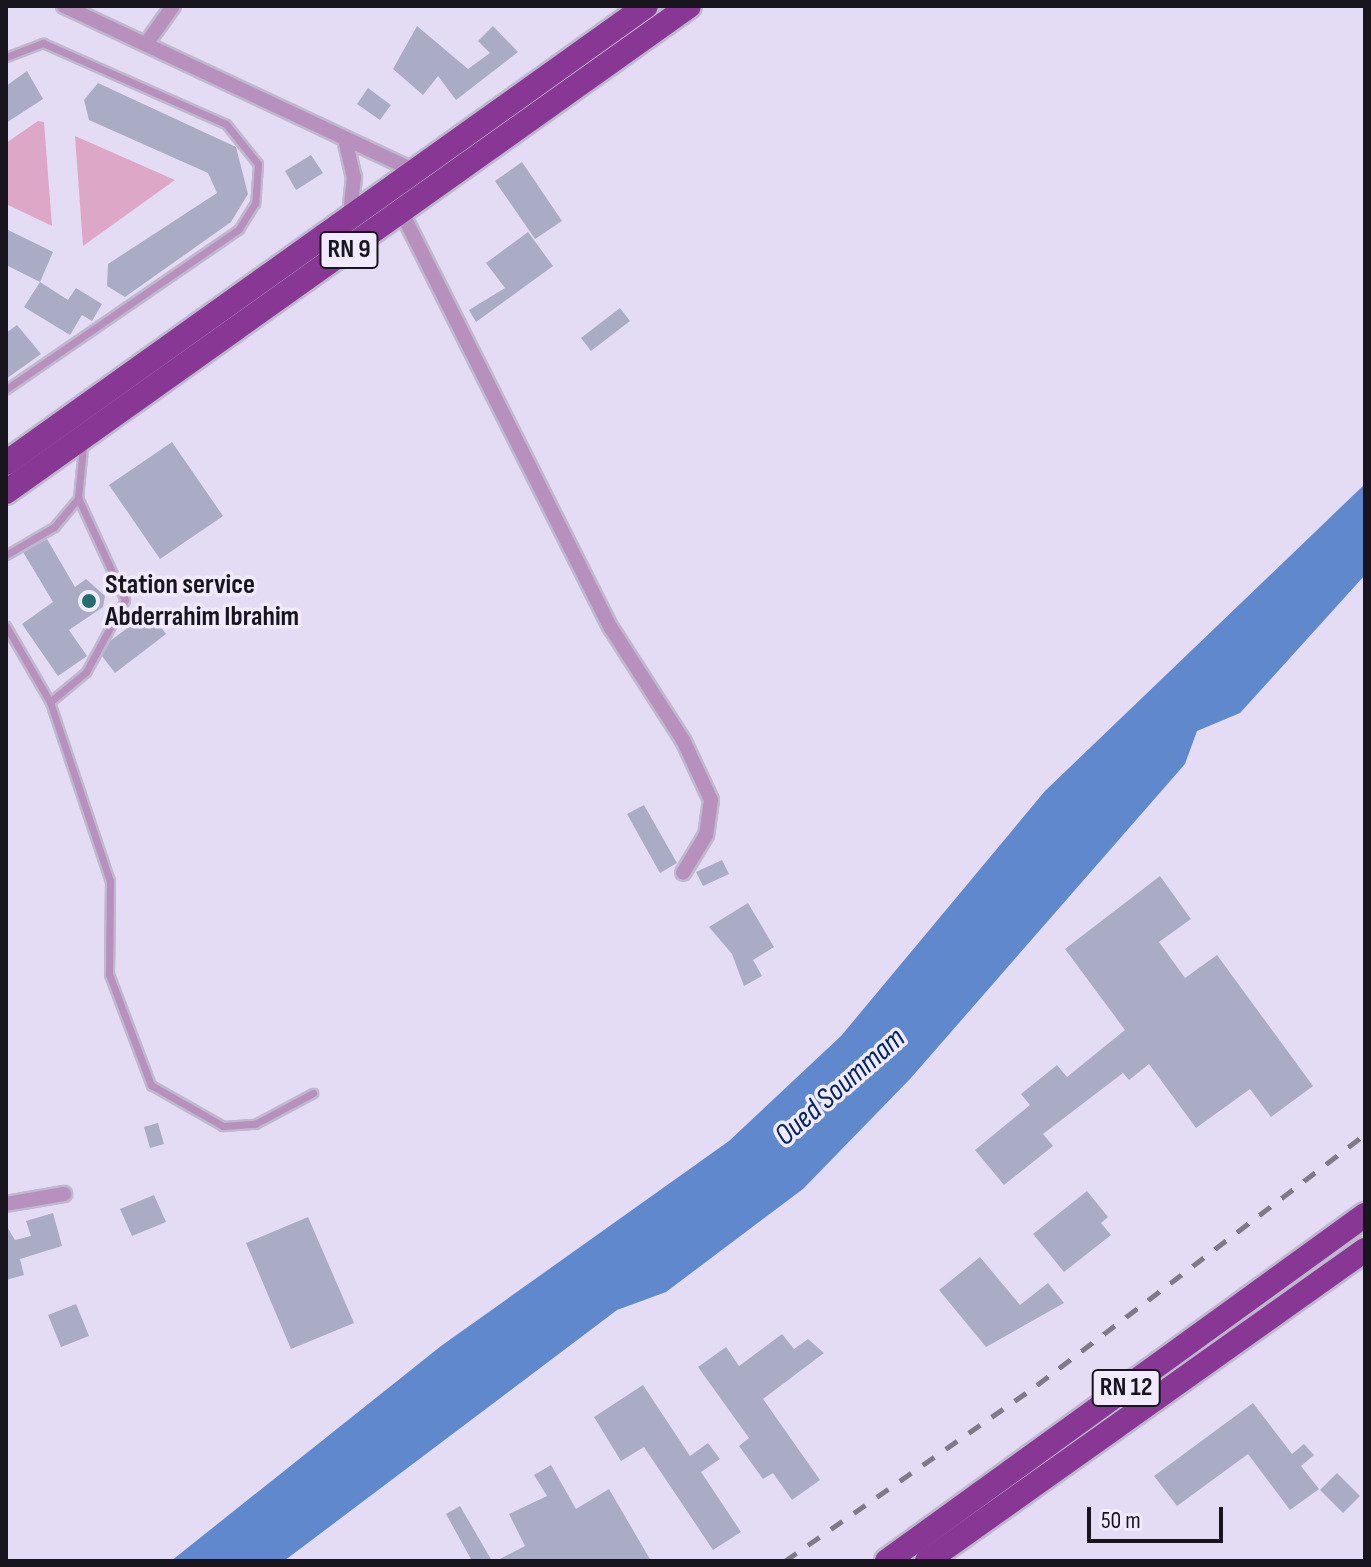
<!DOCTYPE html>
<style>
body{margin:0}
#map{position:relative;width:1371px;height:1567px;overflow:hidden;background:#e4dcf5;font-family:"Sofia Sans Condensed",sans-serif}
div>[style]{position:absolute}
.green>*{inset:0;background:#dda8c8}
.water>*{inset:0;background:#6089cd}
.building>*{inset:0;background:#a9acc4}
.roads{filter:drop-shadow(2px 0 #bfb8ce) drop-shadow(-2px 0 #bfb8ce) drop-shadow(0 2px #bfb8ce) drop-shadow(0 -2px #bfb8ce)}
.service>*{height:7px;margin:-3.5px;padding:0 3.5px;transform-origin:3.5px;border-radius:3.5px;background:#b790bd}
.minor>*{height:14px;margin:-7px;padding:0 7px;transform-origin:7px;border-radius:7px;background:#b790bd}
.trunk>*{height:24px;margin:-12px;padding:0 12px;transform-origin:12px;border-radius:12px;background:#883894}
.rail>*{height:5px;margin-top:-2.5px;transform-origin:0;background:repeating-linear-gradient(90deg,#7f798a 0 14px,transparent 0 28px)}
.dots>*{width:22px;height:22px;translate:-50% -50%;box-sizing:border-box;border:4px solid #f1eafe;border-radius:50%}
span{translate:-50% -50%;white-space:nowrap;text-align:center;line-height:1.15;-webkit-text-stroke:7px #f1eafe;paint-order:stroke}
.shield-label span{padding:2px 6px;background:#f1eafe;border:2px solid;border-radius:6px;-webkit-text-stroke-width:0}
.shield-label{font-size:26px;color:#18151e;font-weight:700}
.poi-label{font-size:28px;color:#18151e;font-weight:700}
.left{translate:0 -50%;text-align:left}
.water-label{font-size:30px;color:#012561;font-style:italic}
.frame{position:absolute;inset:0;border:8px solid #18151e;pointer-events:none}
.scale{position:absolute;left:1087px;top:1507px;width:136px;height:36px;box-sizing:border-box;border:4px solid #18151e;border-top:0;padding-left:10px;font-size:24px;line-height:28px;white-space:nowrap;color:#18151e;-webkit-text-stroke:6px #f1eafe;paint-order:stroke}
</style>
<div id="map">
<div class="green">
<div style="clip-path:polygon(38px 121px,44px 122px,52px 226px,6px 204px,6px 143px)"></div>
<div style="clip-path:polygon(75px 136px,175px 180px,83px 246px)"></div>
</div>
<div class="water">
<div style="clip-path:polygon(1365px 484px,1365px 575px,1240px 713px,1197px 731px,1185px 764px,910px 1079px,803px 1189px,666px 1292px,617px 1310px,284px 1561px,171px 1561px,441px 1346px,729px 1141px,841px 1036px,1045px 791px)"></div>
</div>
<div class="building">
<div style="clip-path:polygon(417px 26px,468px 69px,490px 53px,478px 41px,493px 26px,518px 52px,456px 100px,438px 76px,423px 95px,393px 69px)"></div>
<div style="clip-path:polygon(27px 71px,43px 99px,6px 123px,6px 86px)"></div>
<div style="clip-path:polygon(98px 83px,236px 147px,248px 194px,231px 222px,125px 297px,107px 286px,108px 264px,217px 193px,208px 173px,89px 120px,84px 100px)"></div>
<div style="clip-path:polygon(368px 88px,391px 105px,380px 120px,357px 104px)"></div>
<div style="clip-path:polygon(311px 155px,323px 173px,296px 190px,285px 171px)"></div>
<div style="clip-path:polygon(522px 162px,562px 221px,535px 239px,495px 181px)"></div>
<div style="clip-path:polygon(6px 229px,53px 252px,40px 282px,6px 265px)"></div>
<div style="clip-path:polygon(528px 232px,553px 266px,476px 322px,469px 310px,505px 288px,486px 263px)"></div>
<div style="clip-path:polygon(40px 282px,68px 300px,76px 288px,102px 304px,92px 321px,82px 315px,70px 335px,24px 307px)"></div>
<div style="clip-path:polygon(620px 308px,630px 321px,591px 351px,581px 338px)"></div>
<div style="clip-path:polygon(17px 325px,41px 354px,6px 379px,6px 333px)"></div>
<div style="clip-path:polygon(172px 442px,223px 516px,160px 559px,109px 485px)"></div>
<div style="clip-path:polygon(47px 539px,75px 587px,86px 579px,105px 596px,103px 607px,69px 630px,87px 656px,58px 676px,22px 624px,53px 602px,23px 552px)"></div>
<div style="clip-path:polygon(149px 612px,166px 634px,115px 673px,102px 656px,110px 641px)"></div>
<div style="clip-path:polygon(644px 805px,677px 863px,660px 873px,627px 814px)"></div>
<div style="clip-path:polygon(722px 860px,729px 874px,703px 886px,696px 872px)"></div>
<div style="clip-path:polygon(1160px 876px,1191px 919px,1159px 942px,1185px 978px,1217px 955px,1313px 1086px,1271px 1117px,1250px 1089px,1196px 1128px,1149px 1064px,1129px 1080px,1123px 1073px,1043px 1134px,1053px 1146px,1004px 1185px,975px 1150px,1030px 1105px,1021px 1094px,1057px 1065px,1067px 1077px,1125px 1030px,1065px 949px)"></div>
<div style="clip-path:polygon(748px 903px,774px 947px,753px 960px,762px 976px,744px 986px,732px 954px,709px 927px)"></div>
<div style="clip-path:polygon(158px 1123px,164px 1144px,150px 1148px,144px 1127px)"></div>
<div style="clip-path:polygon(1087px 1191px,1108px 1217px,1101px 1223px,1111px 1235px,1064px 1272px,1033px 1234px)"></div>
<div style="clip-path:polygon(154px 1195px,166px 1222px,132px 1236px,120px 1209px)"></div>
<div style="clip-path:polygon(53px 1213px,62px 1246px,20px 1259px,24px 1275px,6px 1280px,6px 1225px,15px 1240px,31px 1236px,26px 1221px)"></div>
<div style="clip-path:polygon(308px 1217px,354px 1323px,291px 1349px,246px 1243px)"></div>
<div style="clip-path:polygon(980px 1257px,1020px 1305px,1048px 1283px,1064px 1303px,986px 1347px,939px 1290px)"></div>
<div style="clip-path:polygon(76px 1304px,89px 1336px,61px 1347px,48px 1315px)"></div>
<div style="clip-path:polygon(782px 1334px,794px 1349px,808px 1339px,824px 1353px,763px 1399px,820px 1480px,792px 1500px,773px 1473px,763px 1479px,739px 1446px,749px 1438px,698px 1367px,726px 1347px,739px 1366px)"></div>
<div style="clip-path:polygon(643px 1385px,690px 1456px,708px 1443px,720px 1459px,701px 1472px,741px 1532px,713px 1550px,644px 1447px,621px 1461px,594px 1417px)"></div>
<div style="clip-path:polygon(1253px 1403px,1292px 1454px,1304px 1444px,1314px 1455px,1301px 1466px,1319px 1489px,1290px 1510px,1248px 1454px,1177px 1506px,1154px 1476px)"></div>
<div style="clip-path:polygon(551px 1465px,576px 1509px,609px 1489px,651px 1561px,496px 1561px,525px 1546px,509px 1514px,547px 1496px,534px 1475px)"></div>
<div style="clip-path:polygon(1337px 1473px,1360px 1496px,1343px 1513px,1320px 1490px)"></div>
<div style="clip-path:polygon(460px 1506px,492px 1561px,472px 1561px,446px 1514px)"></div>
</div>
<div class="roads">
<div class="service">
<div style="left:6px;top:57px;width:40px;rotate:-21deg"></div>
<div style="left:43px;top:43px;width:200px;rotate:23.9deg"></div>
<div style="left:226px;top:124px;width:51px;rotate:51.3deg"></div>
<div style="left:258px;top:164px;width:39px;rotate:94deg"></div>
<div style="left:255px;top:203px;width:31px;rotate:122deg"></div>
<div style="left:239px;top:229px;width:283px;rotate:145.5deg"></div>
<div style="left:6px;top:555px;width:56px;rotate:-30.3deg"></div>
<div style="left:54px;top:527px;width:38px;rotate:-50deg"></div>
<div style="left:78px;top:498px;width:51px;rotate:-84.4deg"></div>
<div style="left:6px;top:626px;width:88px;rotate:59.9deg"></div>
<div style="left:50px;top:702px;width:189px;rotate:71.5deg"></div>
<div style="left:110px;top:881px;width:93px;rotate:90.6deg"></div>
<div style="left:109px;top:974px;width:119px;rotate:69.3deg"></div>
<div style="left:151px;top:1085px;width:83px;rotate:29.7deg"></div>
<div style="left:223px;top:1126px;width:32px;rotate:-4deg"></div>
<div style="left:255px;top:1124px;width:66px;rotate:-28.1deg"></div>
<div style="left:50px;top:702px;width:47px;rotate:-39.8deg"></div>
<div style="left:86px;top:672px;width:82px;rotate:-61.6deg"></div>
<div style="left:125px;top:600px;width:112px;rotate:-114.7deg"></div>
</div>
<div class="minor">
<div style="left:64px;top:6px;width:388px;rotate:25.2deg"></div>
<div style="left:146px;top:44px;width:47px;rotate:-54.6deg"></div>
<div style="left:345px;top:139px;width:39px;rotate:77deg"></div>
<div style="left:354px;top:177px;width:39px;rotate:96deg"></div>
<div style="left:402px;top:213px;width:465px;rotate:63.3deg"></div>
<div style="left:611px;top:628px;width:133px;rotate:57.3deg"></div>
<div style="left:683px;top:740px;width:66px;rotate:65deg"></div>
<div style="left:711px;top:800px;width:35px;rotate:98deg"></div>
<div style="left:706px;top:835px;width:44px;rotate:121.2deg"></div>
<div style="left:6px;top:1204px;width:59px;rotate:-9.8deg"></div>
</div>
<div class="trunk">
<div style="left:6px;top:463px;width:786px;rotate:-35.53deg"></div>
<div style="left:6px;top:492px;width:838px;rotate:-35.43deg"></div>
<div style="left:887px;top:1561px;width:590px;rotate:-35.9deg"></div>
<div style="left:927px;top:1561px;width:537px;rotate:-35.38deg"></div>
</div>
</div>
<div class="rail">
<div style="left:785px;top:1561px;width:307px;rotate:-34.9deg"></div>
<div style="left:1037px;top:1385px;width:413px;rotate:-37.4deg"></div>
</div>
<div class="dots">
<div style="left:89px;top:601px;background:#226e71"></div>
</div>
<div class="shield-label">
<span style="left:349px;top:250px">RN 9</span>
<span style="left:1126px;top:1388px">RN 12</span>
</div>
<div class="poi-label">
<span class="left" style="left:105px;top:601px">Station service<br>Abderrahim Ibrahim</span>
</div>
<div class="water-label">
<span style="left:840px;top:1087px;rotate:-41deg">Oued Soummam</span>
</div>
<div class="frame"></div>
<div class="scale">50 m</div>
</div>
